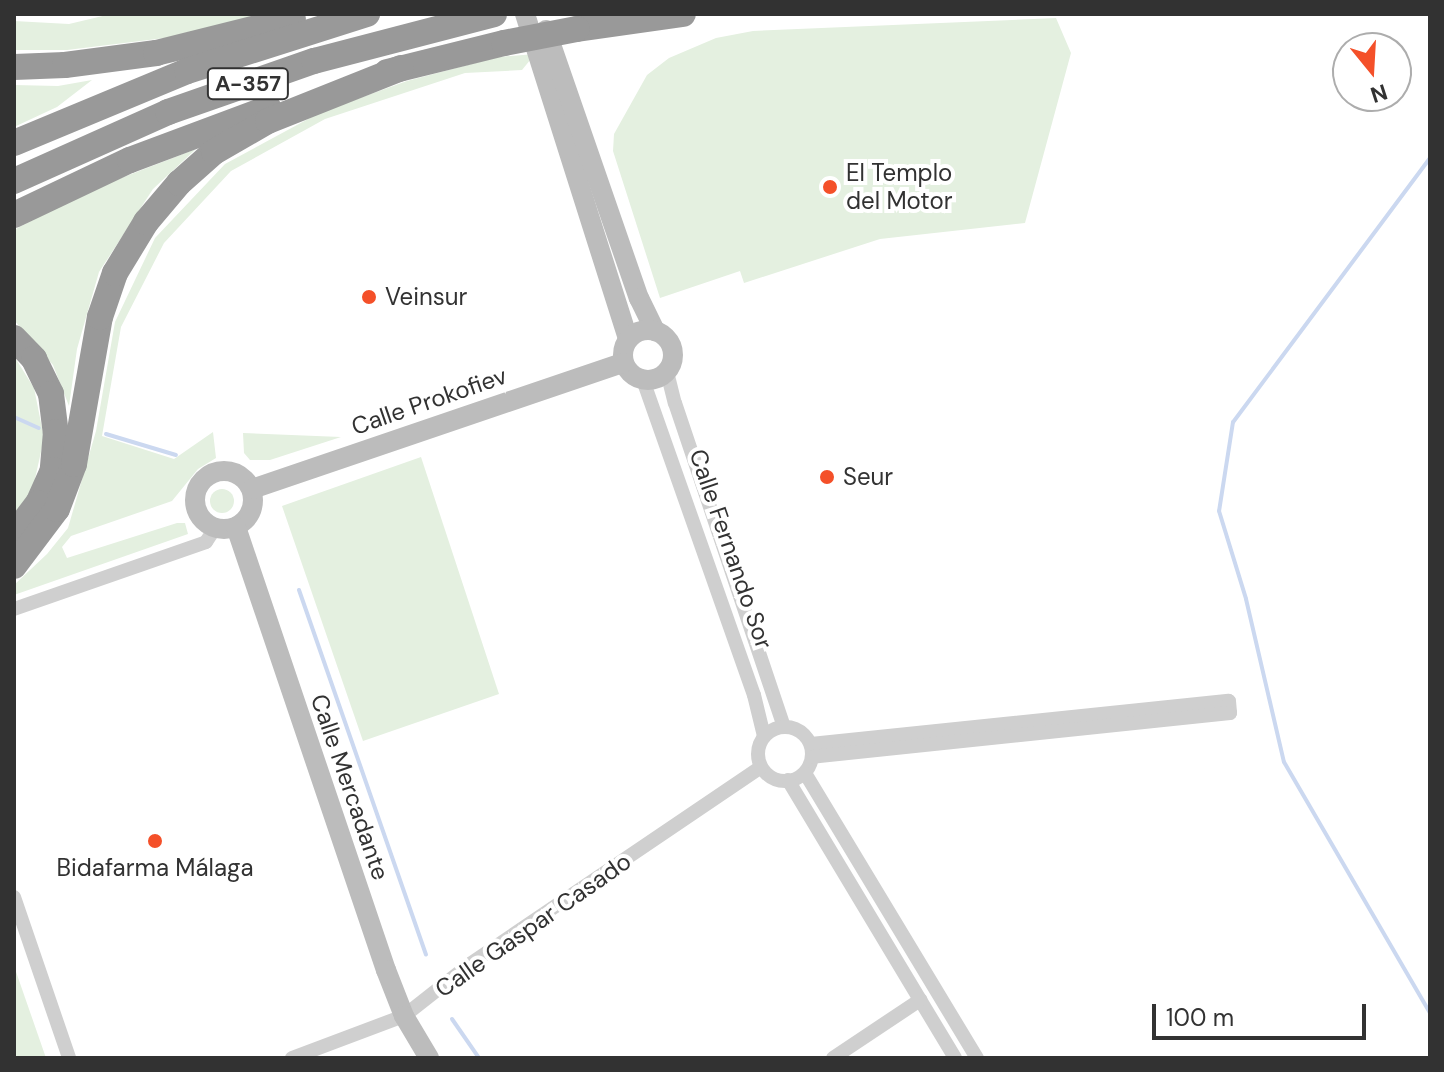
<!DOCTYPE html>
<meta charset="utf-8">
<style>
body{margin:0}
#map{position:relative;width:1444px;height:1072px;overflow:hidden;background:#fff;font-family:"DM Sans",sans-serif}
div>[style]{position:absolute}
.green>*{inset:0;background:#e4f0e0}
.round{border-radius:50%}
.stream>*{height:4px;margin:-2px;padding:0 2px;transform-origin:2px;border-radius:2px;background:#cbd8f0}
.street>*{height:14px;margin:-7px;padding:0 7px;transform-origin:7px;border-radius:7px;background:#cfcfcf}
.street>.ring{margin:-7px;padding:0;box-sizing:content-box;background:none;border:14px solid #cfcfcf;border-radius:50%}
.secondary>*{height:20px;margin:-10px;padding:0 10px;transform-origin:10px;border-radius:10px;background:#bcbcbc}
.secondary>.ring{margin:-10px;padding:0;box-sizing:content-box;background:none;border:20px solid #bcbcbc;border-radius:50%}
.highway>*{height:26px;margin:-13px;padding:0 13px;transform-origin:13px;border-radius:13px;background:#999}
.highway-bridge>*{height:26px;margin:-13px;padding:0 13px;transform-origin:13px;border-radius:13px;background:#999}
.dots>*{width:22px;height:22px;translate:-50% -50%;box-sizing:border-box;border:4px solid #fff;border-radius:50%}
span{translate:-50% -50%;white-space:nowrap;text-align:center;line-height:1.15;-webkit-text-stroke:8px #fff;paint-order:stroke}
.shield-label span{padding:2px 6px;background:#fff;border:2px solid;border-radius:6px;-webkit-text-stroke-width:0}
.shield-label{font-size:22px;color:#323232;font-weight:700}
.poi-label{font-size:24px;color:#323232}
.left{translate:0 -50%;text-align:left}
.street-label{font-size:24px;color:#323232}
.frame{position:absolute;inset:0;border:16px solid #323232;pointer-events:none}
.north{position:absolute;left:1332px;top:32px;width:80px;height:80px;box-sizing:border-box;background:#fff;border:2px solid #adadad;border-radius:50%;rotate:162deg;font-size:22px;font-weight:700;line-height:32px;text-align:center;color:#323232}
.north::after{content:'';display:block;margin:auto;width:28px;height:36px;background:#f45029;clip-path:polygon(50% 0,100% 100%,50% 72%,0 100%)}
.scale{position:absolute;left:1152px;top:1004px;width:214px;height:36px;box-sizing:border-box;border:4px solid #323232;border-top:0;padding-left:10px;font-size:24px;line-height:28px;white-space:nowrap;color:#323232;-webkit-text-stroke:6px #fff;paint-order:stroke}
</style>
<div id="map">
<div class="green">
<div style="clip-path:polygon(111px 14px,264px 14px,165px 38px,67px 50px,14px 50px,14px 21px,69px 24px)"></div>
<div style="clip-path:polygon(1056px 18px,1071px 53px,1025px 223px,880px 239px,744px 283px,740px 271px,660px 298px,613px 151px,614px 134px,647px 75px,669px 58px,716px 38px,753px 31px)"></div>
<div style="clip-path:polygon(535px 54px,522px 70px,465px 73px,325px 119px,231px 171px,164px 243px,121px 327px,102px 436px,174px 459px,213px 432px,216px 458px,198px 469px,172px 501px,71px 536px,62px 547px,67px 558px,177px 523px,185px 523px,188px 534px,14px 595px,14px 585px,47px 554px,68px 528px,96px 431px,115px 322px,155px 238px,225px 164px,321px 112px,407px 81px,498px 57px)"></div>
<div style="clip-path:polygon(92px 80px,57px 107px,14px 127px,14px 85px,58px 86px)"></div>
<div style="clip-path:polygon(196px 149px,153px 189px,99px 272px,77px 349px,69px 406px,53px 365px,14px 320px,14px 230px,85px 192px)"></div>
<div style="clip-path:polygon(14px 356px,34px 388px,44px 438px,33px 488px,14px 519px)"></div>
<div style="clip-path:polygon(243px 433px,341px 437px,270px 460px,250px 460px,244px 453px)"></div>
<div style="clip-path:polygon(421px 457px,499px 694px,363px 741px,282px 506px)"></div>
<div class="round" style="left:210px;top:489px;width:24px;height:24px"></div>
<div style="clip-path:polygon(14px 966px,46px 1058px,14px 1058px)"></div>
</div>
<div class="stream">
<div style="left:1430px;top:158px;width:329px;rotate:126.7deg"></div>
<div style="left:1233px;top:422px;width:90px;rotate:98.9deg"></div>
<div style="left:1219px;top:511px;width:92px;rotate:72.9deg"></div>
<div style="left:1246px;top:599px;width:167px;rotate:76.9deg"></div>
<div style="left:1284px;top:762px;width:290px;rotate:59.8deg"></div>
<div style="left:14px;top:417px;width:27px;rotate:24deg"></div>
<div style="left:106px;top:434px;width:73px;rotate:16.7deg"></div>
<div style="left:299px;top:590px;width:386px;rotate:70.8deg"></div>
<div style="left:452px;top:1019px;width:47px;rotate:55.3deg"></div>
</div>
<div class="street">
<div style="left:667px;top:372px;width:32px;rotate:76deg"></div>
<div style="left:675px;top:403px;width:341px;rotate:71.4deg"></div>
<div style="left:643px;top:380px;width:334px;rotate:70.6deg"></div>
<div style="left:754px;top:695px;width:42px;rotate:76.3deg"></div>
<div style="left:14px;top:609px;width:203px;rotate:-19.2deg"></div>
<div style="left:206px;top:542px;width:17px;rotate:-57deg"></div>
<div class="ring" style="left:758px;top:727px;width:40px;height:40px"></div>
<div style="left:811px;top:744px;width:420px;rotate:-5.9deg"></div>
<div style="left:1229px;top:701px;width:12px;rotate:85deg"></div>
<div style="left:1230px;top:713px;width:420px;rotate:174deg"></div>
<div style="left:805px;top:773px;width:333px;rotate:58.9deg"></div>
<div style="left:788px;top:780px;width:324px;rotate:59deg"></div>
<div style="left:14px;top:897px;width:170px;rotate:71.1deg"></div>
<div style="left:292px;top:1058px;width:120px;rotate:-20.6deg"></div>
<div style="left:404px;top:1016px;width:84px;rotate:-38.2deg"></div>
<div style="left:470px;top:964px;width:351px;rotate:-34.1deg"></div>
<div style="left:833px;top:1058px;width:105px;rotate:-33.7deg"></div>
</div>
<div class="secondary">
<div style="left:525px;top:14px;width:341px;rotate:72.4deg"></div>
<div style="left:546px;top:30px;width:284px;rotate:70.9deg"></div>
<div style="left:639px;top:298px;width:37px;rotate:64deg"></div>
<div class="ring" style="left:623px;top:330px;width:30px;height:30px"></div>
<div class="ring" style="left:195px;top:471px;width:38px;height:38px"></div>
<div style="left:252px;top:489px;width:392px;rotate:-18.8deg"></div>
<div style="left:236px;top:527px;width:468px;rotate:71.3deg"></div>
<div style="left:386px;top:970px;width:49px;rotate:68.6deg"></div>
<div style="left:404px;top:1016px;width:49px;rotate:59.2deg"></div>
</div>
<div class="highway">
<div style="left:577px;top:29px;width:107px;rotate:-8.1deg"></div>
<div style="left:14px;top:67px;width:51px;rotate:-2.2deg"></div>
<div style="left:65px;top:65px;width:92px;rotate:-7.5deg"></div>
<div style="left:156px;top:53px;width:141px;rotate:-13.9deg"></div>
<div style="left:387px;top:72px;width:121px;rotate:-13.9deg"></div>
<div style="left:14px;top:143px;width:187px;rotate:-22.6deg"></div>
<div style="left:187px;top:71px;width:189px;rotate:-17.6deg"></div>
<div style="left:14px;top:181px;width:169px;rotate:-24.1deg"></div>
<div style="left:168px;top:112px;width:155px;rotate:-19.3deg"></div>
<div style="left:314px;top:61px;width:186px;rotate:-14.6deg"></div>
<div style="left:14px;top:215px;width:128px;rotate:-25.4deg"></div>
<div style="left:130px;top:160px;width:148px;rotate:-20.5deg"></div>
<div style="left:14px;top:338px;width:29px;rotate:46deg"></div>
<div style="left:34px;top:359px;width:39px;rotate:64deg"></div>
<div style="left:51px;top:394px;width:38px;rotate:83deg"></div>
<div style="left:56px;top:432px;width:38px;rotate:95deg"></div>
<div style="left:53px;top:470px;width:36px;rotate:114deg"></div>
<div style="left:38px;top:503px;width:40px;rotate:127deg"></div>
<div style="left:14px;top:566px;width:71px;rotate:-53deg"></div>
<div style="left:57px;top:509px;width:48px;rotate:-69.3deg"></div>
<div style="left:74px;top:464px;width:149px;rotate:-80deg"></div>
<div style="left:100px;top:317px;width:46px;rotate:-71.2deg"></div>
<div style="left:115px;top:273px;width:60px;rotate:-58.7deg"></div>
<div style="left:146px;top:222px;width:51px;rotate:-49.8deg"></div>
<div style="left:179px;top:183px;width:47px;rotate:-41.5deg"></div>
<div style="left:214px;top:152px;width:62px;rotate:-29.9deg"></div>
<div style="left:268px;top:121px;width:143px;rotate:-21.7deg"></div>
</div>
<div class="highway-bridge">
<div style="left:504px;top:43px;width:74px;rotate:-10.9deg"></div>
</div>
<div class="dots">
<div style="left:830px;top:187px;background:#f45029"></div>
<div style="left:369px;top:297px;background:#f45029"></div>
<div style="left:827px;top:477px;background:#f45029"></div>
<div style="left:155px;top:841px;background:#f45029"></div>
</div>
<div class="shield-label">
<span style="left:248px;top:84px">A-357</span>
</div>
<div class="poi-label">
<span class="left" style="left:846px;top:187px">El Templo<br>del Motor</span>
<span class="left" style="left:385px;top:297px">Veinsur</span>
<span class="left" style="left:843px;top:477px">Seur</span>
<span style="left:155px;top:868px">Bidafarma Málaga</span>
</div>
<div class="street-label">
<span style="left:429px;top:401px;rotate:-19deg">Calle Prokofiev</span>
<span style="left:731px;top:549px;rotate:71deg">Calle Fernando Sor</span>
<span style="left:350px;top:787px;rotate:71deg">Calle Mercadante</span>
<span style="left:533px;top:925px;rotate:-35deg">Calle Gaspar Casado</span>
</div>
<div class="frame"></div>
<div class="north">N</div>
<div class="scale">100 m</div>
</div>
